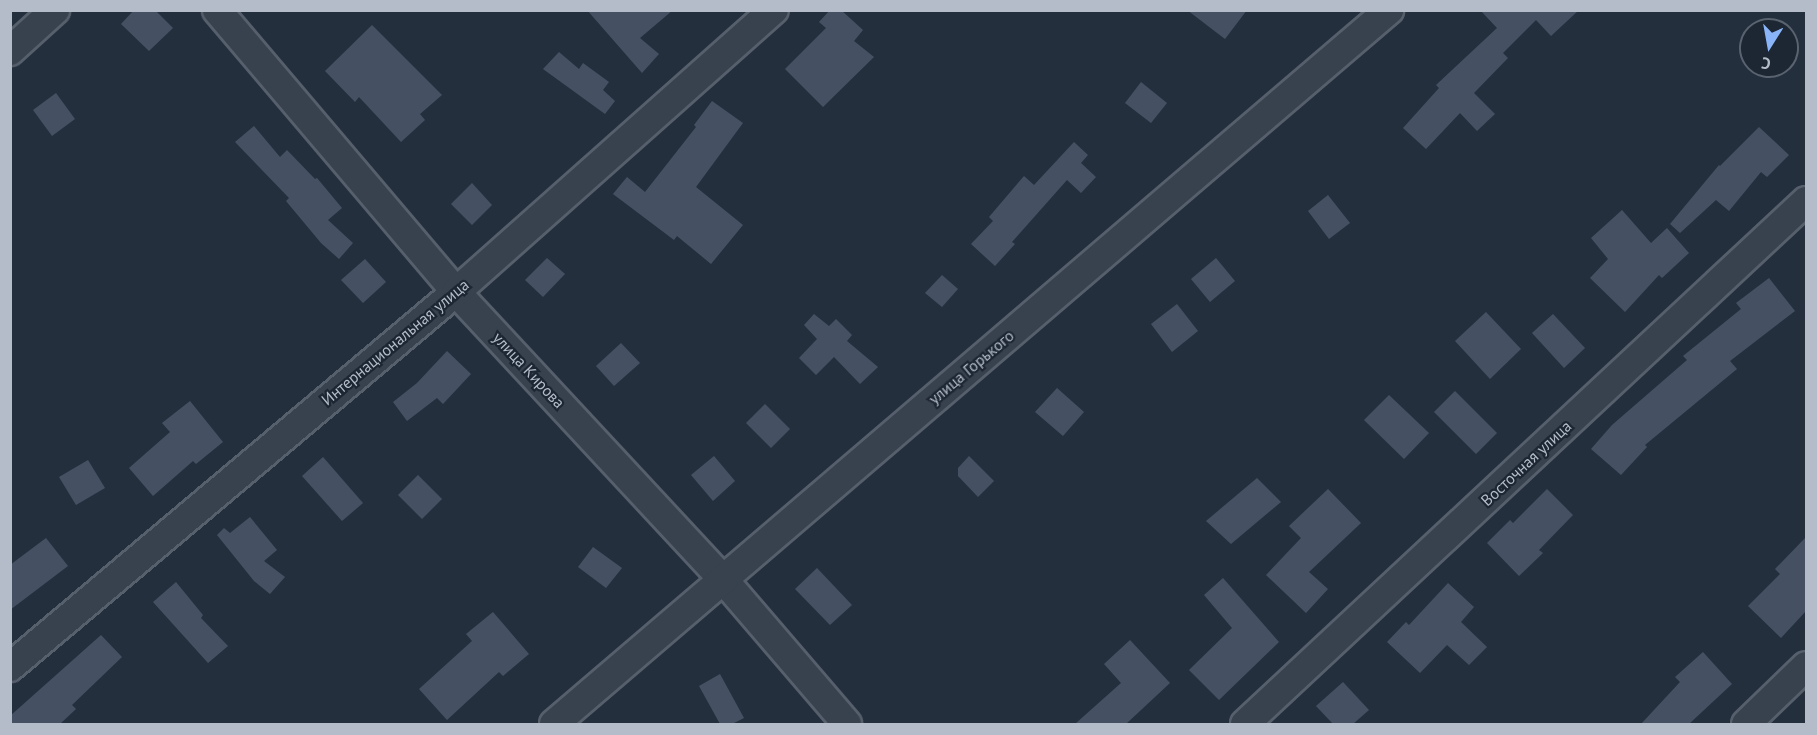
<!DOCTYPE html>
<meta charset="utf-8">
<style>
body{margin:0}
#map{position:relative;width:1817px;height:735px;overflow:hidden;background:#242f3e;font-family:"PT Sans",sans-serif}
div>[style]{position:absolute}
.building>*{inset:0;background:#455162}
.roads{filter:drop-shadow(2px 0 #565f6c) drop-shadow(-2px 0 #565f6c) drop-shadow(0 2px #565f6c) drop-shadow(0 -2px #565f6c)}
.minor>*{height:28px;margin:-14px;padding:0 14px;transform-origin:14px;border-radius:14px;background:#38414e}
span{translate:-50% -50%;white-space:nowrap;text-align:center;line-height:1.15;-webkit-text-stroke:4.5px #1d2633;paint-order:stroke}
.street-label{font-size:16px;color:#b4bcc9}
.frame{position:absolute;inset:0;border:12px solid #b4bcc9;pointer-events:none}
.north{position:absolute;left:1739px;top:18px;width:60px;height:60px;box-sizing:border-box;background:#1d2633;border:2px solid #59626f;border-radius:50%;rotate:191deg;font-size:16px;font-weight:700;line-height:24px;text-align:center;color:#b4bcc9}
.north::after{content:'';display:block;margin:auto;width:21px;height:27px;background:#8ab4f8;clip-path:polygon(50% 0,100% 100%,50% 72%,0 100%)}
</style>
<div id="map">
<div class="building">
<div style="clip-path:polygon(134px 10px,155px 10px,173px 28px,149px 51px,121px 24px)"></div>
<div style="clip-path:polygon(587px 10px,673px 10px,640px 38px,659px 54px,642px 73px)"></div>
<div style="clip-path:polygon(830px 10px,841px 10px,863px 30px,854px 41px,874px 57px,823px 107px,785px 69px,826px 28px,819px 22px)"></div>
<div style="clip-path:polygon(1187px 10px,1247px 10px,1225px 39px)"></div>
<div style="clip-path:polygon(1480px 10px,1579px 10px,1551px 36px,1536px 20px,1503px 53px,1508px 58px,1474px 93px,1495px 114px,1477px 131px,1460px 113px,1426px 149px,1403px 128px,1439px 88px,1436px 85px,1497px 28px)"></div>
<div style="clip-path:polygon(372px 25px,442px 95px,420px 114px,425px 120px,401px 142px,359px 97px,355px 102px,325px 71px)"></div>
<div style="clip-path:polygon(559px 52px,579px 69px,583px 63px,609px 82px,603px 90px,615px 101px,605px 114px,543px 69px)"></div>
<div style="clip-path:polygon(1141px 82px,1167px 103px,1151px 123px,1125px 103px)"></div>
<div style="clip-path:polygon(56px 93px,75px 119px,52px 136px,33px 110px)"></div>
<div style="clip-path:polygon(712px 101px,743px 123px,696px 187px,743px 225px,711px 264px,677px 236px,674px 240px,613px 194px,627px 177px,645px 192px,696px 127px,694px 125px)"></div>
<div style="clip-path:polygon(254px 126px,280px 157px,287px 150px,315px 179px,317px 178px,342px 208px,328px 220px,353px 243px,339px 259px,321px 243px,286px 201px,289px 198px,235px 142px)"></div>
<div style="clip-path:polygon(1759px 127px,1789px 155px,1767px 177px,1761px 172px,1729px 211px,1716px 200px,1680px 233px,1670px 224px,1719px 165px,1720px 166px)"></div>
<div style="clip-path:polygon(1074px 142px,1088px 155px,1081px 163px,1096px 177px,1081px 193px,1067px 180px,1012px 242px,1015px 244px,995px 266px,971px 244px,993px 221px,989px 217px,1024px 176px,1034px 185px)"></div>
<div style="clip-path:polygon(472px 183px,492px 205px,472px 225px,451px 204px)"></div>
<div style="clip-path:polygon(1328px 195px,1350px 223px,1329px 239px,1308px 211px)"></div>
<div style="clip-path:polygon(1622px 210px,1651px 243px,1667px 228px,1689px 253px,1662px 278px,1659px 275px,1625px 312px,1590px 278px,1608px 259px,1591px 238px)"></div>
<div style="clip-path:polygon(547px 258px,565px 274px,543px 297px,525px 280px)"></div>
<div style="clip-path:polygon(1216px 258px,1235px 281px,1210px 302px,1191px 279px)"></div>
<div style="clip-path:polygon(365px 259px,386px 282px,363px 303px,341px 280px)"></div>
<div style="clip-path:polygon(942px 275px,958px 289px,942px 307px,925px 293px)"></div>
<div style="clip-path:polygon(1769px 278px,1795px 311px,1730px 361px,1737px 369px,1645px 445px,1647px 447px,1621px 475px,1591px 449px,1612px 425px,1687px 360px,1683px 356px,1741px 309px,1736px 303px)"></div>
<div style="clip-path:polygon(1177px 304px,1198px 331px,1172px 352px,1151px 324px)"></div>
<div style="clip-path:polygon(1486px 312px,1521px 349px,1490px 379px,1455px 341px)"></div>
<div style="clip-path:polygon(814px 314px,829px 326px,836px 319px,852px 335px,847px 341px,878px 367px,860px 384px,834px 357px,816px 375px,799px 358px,817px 339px,804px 325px)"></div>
<div style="clip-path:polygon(1553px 314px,1585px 348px,1564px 368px,1532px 333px)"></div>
<div style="clip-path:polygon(621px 343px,640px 363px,614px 386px,596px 366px)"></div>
<div style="clip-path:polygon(447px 351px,471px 374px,443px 404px,437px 398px,407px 421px,393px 402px,417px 383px)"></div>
<div style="clip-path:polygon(1057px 388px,1084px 412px,1063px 436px,1035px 412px)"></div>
<div style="clip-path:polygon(1455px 391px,1497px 433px,1476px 454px,1434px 412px)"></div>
<div style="clip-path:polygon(1389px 395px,1429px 433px,1404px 459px,1364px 420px)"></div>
<div style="clip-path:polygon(190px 401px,223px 442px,196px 464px,193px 461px,153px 496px,129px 468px,170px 432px,162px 423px)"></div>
<div style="clip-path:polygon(765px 404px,790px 429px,771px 448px,746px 423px)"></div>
<div style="clip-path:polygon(714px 456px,735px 481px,713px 501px,691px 475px)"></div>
<div style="clip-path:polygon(969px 456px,994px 481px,978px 497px,958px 476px,958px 468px)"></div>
<div style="clip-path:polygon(323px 457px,363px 503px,342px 521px,302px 476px)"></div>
<div style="clip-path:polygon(88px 460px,105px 488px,76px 505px,59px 477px)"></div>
<div style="clip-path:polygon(418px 475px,442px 499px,422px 519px,398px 495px)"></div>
<div style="clip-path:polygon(1257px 478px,1281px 502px,1231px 544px,1206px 521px)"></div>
<div style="clip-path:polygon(1328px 489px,1361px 523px,1309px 572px,1328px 589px,1306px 613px,1266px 575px,1301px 538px,1289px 526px)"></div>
<div style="clip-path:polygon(1547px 489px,1573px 515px,1539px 550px,1543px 553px,1519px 576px,1487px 543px,1510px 520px,1513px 523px)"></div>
<div style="clip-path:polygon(250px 517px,277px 550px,264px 561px,285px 577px,270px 594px,254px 581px,217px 535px,224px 528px,230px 533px)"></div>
<div style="clip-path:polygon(1806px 537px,1806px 611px,1781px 638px,1748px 606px,1780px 574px,1775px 569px)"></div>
<div style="clip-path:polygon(46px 538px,68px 566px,10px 610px,10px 565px)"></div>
<div style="clip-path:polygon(593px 547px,622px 568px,606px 588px,578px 567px)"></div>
<div style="clip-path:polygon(817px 568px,852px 605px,830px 625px,795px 589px)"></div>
<div style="clip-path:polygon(1223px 578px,1279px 642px,1219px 700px,1189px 670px,1232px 628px,1204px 595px)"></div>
<div style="clip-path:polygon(176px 582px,203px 615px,201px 618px,228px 646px,208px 663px,153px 602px)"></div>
<div style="clip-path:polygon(1448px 583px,1474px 607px,1461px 622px,1487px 647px,1469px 665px,1447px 645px,1420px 673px,1387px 642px,1406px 622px,1409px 625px)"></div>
<div style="clip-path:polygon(493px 612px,529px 654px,503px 676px,499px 672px,447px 720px,419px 689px,472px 641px,466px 634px)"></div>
<div style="clip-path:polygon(101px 635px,122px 657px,72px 705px,76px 709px,60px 724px,10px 724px,10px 716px)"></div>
<div style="clip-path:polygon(1130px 640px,1170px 683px,1126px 724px,1075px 724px,1121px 683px,1104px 664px)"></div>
<div style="clip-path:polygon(1703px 652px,1732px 684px,1689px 724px,1641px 724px,1680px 682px,1675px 677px)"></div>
<div style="clip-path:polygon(720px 674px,744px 718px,732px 724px,720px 724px,699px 686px)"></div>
<div style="clip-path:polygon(1343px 682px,1369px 710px,1353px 724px,1333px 724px,1316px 706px)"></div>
</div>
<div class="roads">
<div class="minor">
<div style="left:217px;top:10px;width:370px;rotate:49.7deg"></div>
<div style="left:456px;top:292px;width:391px;rotate:47.1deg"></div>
<div style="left:722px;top:578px;width:192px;rotate:49.4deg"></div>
<div style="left:10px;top:51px;width:61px;rotate:-42.3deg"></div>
<div style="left:10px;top:667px;width:583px;rotate:-40.06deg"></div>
<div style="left:456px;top:292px;width:425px;rotate:-41.6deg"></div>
<div style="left:554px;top:724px;width:1099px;rotate:-40.53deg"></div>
<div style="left:1245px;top:724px;width:767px;rotate:-42.99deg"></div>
<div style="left:1746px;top:724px;width:83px;rotate:-44deg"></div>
</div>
</div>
<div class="street-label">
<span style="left:395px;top:342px;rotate:-40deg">Интернациональная улица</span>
<span style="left:971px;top:367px;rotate:-40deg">улица Горького</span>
<span style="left:529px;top:370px;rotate:47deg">улица Кирова</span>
<span style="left:1526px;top:463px;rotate:-43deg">Восточная улица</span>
</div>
<div class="frame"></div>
<div class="north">С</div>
</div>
